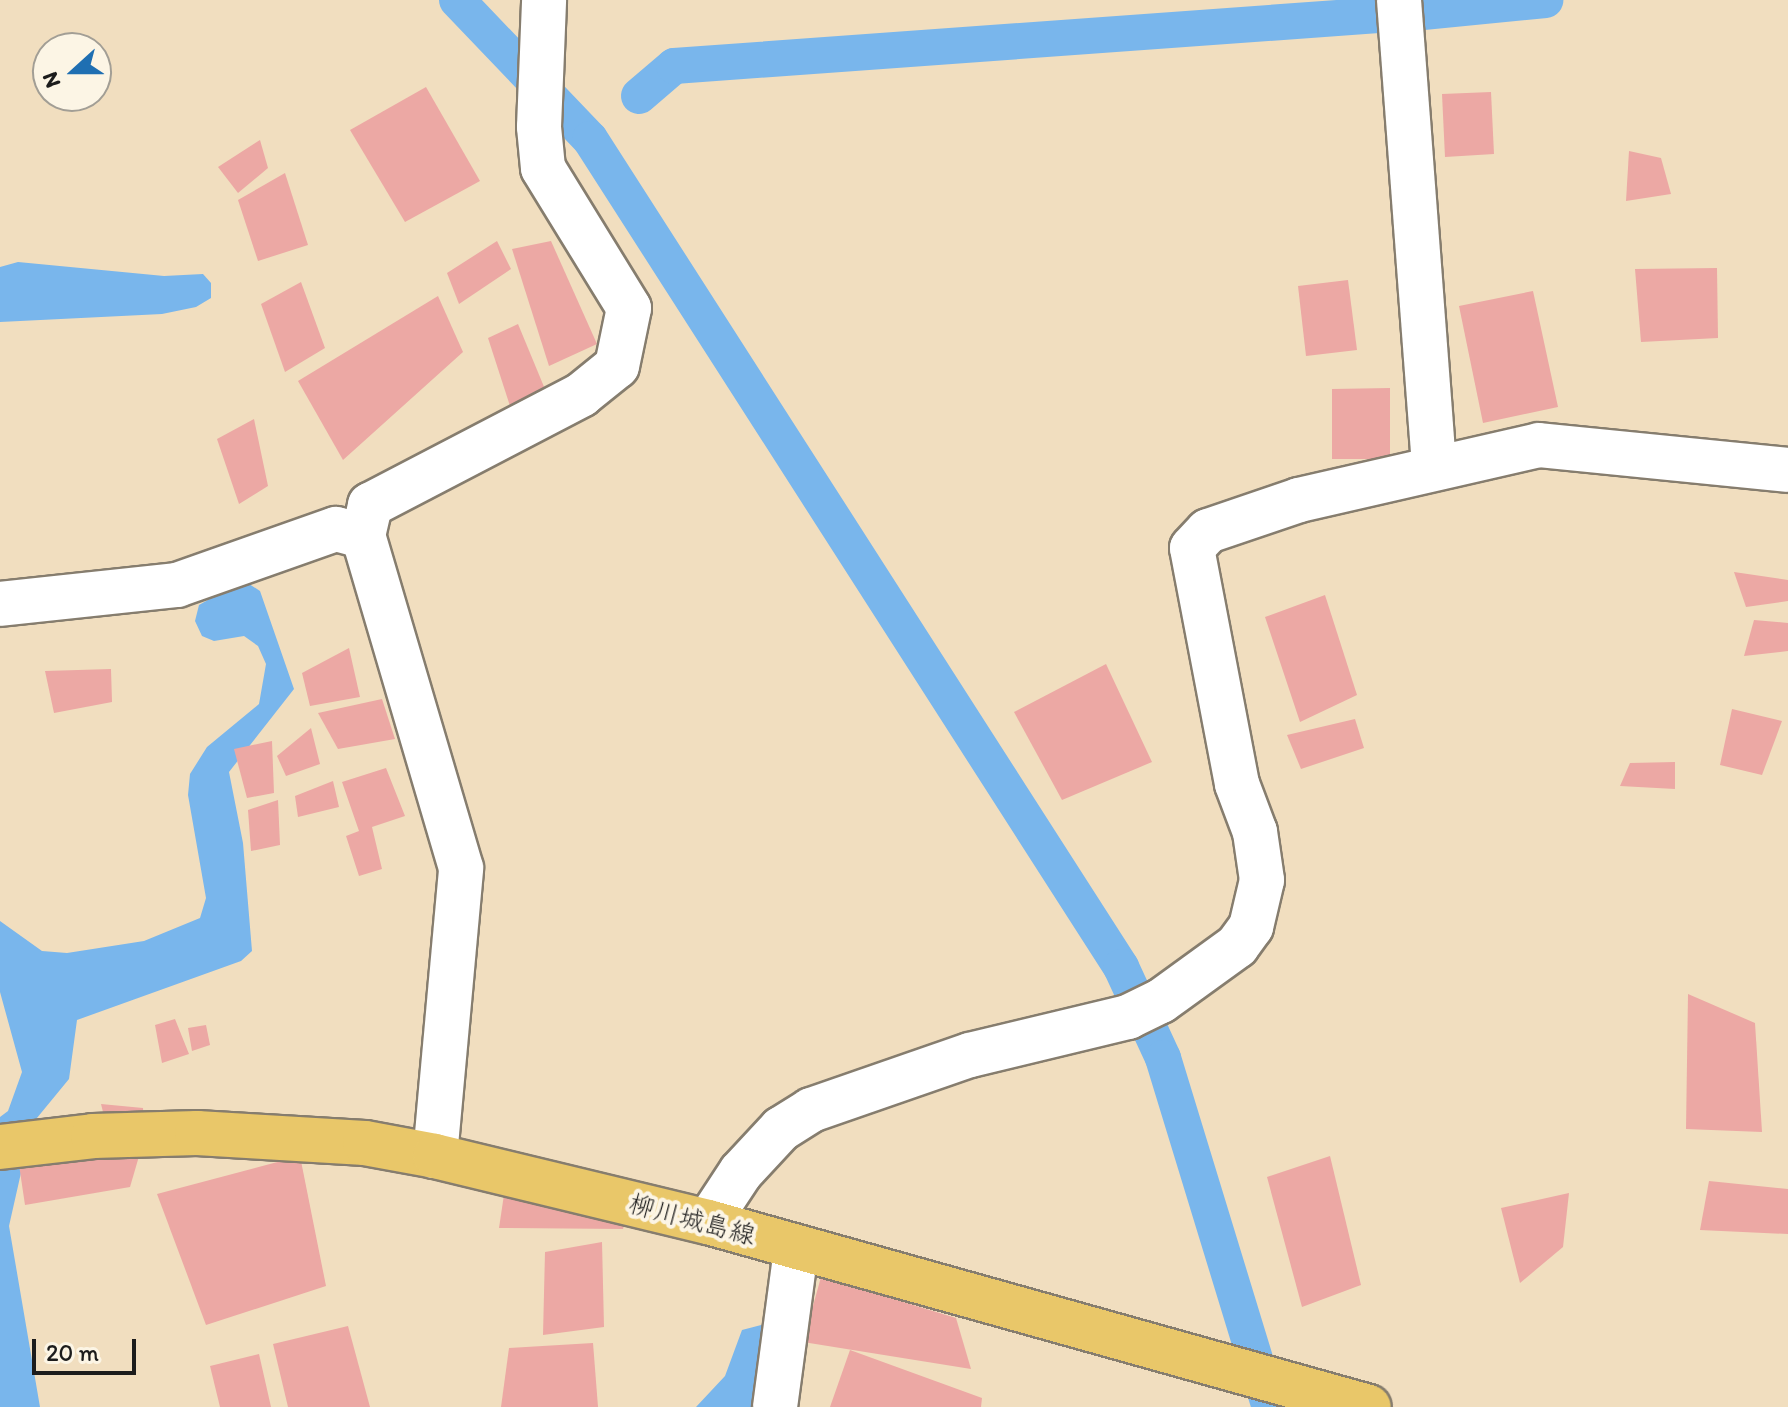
<!DOCTYPE html>
<meta charset="utf-8">
<style>
body{margin:0}
#map{position:relative;width:1788px;height:1407px;overflow:hidden;background:#f1debf;font-family:Itim,"Klee One",sans-serif}
div>[style]{position:absolute}
.water>*{inset:0;background:#79b6ec}
.canal>*{height:36px;margin:-18px;padding:0 18px;transform-origin:18px;border-radius:18px;background:#79b6ec}
.building>*{inset:0;background:#eca8a4}
.roads{filter:drop-shadow(2px 0 #867d6e) drop-shadow(-2px 0 #867d6e) drop-shadow(0 2px #867d6e) drop-shadow(0 -2px #867d6e)}
.minor>*{height:44px;margin:-22px;padding:0 22px;transform-origin:22px;border-radius:22px;background:#fff}
.major>*{height:44px;margin:-22px;padding:0 22px;transform-origin:22px;border-radius:22px;background:#e9c769}
span{translate:-50% -50%;white-space:nowrap;text-align:center;line-height:1.15;-webkit-text-stroke:8px #fcf5e5;paint-order:stroke}
.street-label{font-size:26px;color:#1c1c1c}
.north{position:absolute;left:32px;top:32px;width:80px;height:80px;box-sizing:border-box;background:#fcf5e5;border:2px solid #a29e95;border-radius:50%;rotate:249deg;font-size:22px;font-weight:700;line-height:32px;text-align:center;color:#1c1c1c}
.north::after{content:'';display:block;margin:auto;width:28px;height:36px;background:#1f6fb2;clip-path:polygon(50% 0,100% 100%,50% 72%,0 100%)}
.scale{position:absolute;left:32px;top:1339px;width:104px;height:36px;box-sizing:border-box;border:4px solid #1c1c1c;border-top:0;padding-left:10px;font-size:24px;line-height:28px;white-space:nowrap;color:#1c1c1c;-webkit-text-stroke:6px #fcf5e5;paint-order:stroke}
</style>
<div id="map">
<div class="water">
<div style="clip-path:polygon(18px 262px,164px 276px,203px 274px,211px 283px,211px 298px,196px 307px,162px 314px,0 322px,0 267px)"></div>
<div style="clip-path:polygon(243px 580px,260px 591px,294px 689px,229px 772px,243px 843px,252px 951px,241px 961px,77px 1020px,69px 1079px,32px 1124px,9px 1226px,40px 1407px,0 1407px,0 1117px,8px 1111px,22px 1072px,0 992px,0 921px,42px 951px,67px 953px,144px 941px,200px 918px,206px 898px,188px 795px,190px 774px,207px 747px,259px 704px,266px 664px,258px 646px,244px 636px,214px 641px,202px 636px,195px 621px,199px 605px)"></div>
<div style="clip-path:polygon(781px 1320px,791px 1407px,696px 1407px,725px 1376px,742px 1330px)"></div>
</div>
<div class="canal">
<div style="left:457px;top:0;width:192px;rotate:46.3deg"></div>
<div style="left:590px;top:139px;width:984px;rotate:57.33deg"></div>
<div style="left:1121px;top:967px;width:100px;rotate:65.2deg"></div>
<div style="left:1163px;top:1058px;width:365px;rotate:73deg"></div>
<div style="left:1423px;top:12px;width:123px;rotate:-5.6deg"></div>
<div style="left:639px;top:96px;width:46px;rotate:-40.6deg"></div>
<div style="left:674px;top:66px;width:706px;rotate:-4.14deg"></div>
</div>
<div class="building">
<div style="clip-path:polygon(426px 87px,480px 181px,405px 222px,350px 130px)"></div>
<div style="clip-path:polygon(1491px 92px,1494px 154px,1445px 157px,1442px 94px)"></div>
<div style="clip-path:polygon(260px 140px,268px 168px,238px 193px,218px 167px)"></div>
<div style="clip-path:polygon(1629px 151px,1661px 158px,1671px 194px,1626px 201px)"></div>
<div style="clip-path:polygon(285px 173px,308px 245px,258px 261px,238px 200px)"></div>
<div style="clip-path:polygon(497px 241px,511px 269px,459px 304px,447px 273px)"></div>
<div style="clip-path:polygon(551px 241px,597px 344px,549px 366px,512px 249px)"></div>
<div style="clip-path:polygon(1717px 268px,1718px 338px,1641px 342px,1635px 269px)"></div>
<div style="clip-path:polygon(1348px 280px,1357px 350px,1306px 356px,1298px 286px)"></div>
<div style="clip-path:polygon(301px 282px,325px 348px,285px 372px,261px 304px)"></div>
<div style="clip-path:polygon(1533px 291px,1558px 407px,1483px 423px,1459px 306px)"></div>
<div style="clip-path:polygon(438px 296px,463px 352px,343px 460px,298px 381px)"></div>
<div style="clip-path:polygon(518px 324px,547px 394px,511px 409px,488px 338px)"></div>
<div style="clip-path:polygon(1390px 388px,1390px 459px,1332px 459px,1332px 389px)"></div>
<div style="clip-path:polygon(254px 419px,268px 486px,239px 504px,217px 439px)"></div>
<div style="clip-path:polygon(1734px 572px,1788px 580px,1788px 601px,1746px 607px)"></div>
<div style="clip-path:polygon(1325px 595px,1357px 695px,1300px 722px,1265px 617px)"></div>
<div style="clip-path:polygon(1754px 620px,1788px 623px,1788px 651px,1744px 656px)"></div>
<div style="clip-path:polygon(349px 648px,360px 697px,310px 706px,302px 673px)"></div>
<div style="clip-path:polygon(1106px 664px,1152px 762px,1062px 800px,1014px 712px)"></div>
<div style="clip-path:polygon(111px 669px,112px 702px,54px 713px,45px 671px)"></div>
<div style="clip-path:polygon(382px 699px,395px 739px,338px 749px,318px 713px)"></div>
<div style="clip-path:polygon(1732px 709px,1782px 721px,1762px 775px,1720px 765px)"></div>
<div style="clip-path:polygon(1355px 719px,1364px 748px,1301px 769px,1287px 735px)"></div>
<div style="clip-path:polygon(311px 728px,320px 764px,286px 776px,277px 756px)"></div>
<div style="clip-path:polygon(272px 741px,274px 793px,247px 798px,234px 749px)"></div>
<div style="clip-path:polygon(1675px 762px,1675px 789px,1620px 786px,1630px 763px)"></div>
<div style="clip-path:polygon(386px 768px,405px 816px,372px 827px,382px 869px,359px 876px,346px 836px,359px 831px,342px 782px)"></div>
<div style="clip-path:polygon(333px 781px,339px 807px,298px 817px,295px 796px)"></div>
<div style="clip-path:polygon(278px 800px,280px 845px,251px 851px,248px 810px)"></div>
<div style="clip-path:polygon(1688px 994px,1755px 1023px,1762px 1132px,1686px 1129px)"></div>
<div style="clip-path:polygon(175px 1019px,189px 1054px,162px 1063px,155px 1025px)"></div>
<div style="clip-path:polygon(206px 1025px,210px 1045px,192px 1051px,188px 1028px)"></div>
<div style="clip-path:polygon(101px 1104px,143px 1108px,144px 1125px,107px 1128px)"></div>
<div style="clip-path:polygon(142px 1146px,130px 1187px,25px 1205px,18px 1158px)"></div>
<div style="clip-path:polygon(300px 1156px,326px 1286px,206px 1325px,157px 1194px)"></div>
<div style="clip-path:polygon(1330px 1156px,1361px 1285px,1302px 1307px,1267px 1177px)"></div>
<div style="clip-path:polygon(1709px 1181px,1788px 1189px,1788px 1234px,1700px 1230px)"></div>
<div style="clip-path:polygon(505px 1188px,627px 1215px,623px 1229px,499px 1228px)"></div>
<div style="clip-path:polygon(1569px 1193px,1563px 1247px,1520px 1283px,1501px 1208px)"></div>
<div style="clip-path:polygon(602px 1242px,604px 1327px,543px 1335px,545px 1252px)"></div>
<div style="clip-path:polygon(821px 1277px,956px 1318px,971px 1369px,803px 1342px)"></div>
<div style="clip-path:polygon(348px 1326px,370px 1407px,288px 1407px,273px 1344px)"></div>
<div style="clip-path:polygon(593px 1343px,598px 1407px,501px 1407px,509px 1348px)"></div>
<div style="clip-path:polygon(850px 1350px,982px 1398px,981px 1407px,830px 1407px)"></div>
<div style="clip-path:polygon(259px 1354px,271px 1407px,220px 1407px,210px 1366px)"></div>
</div>
<div class="roads">
<div class="minor">
<div style="left:1399px;top:0;width:468px;rotate:85.7deg"></div>
<div style="left:0;top:604px;width:178px;rotate:-6.1deg"></div>
<div style="left:177px;top:585px;width:169px;rotate:-19.4deg"></div>
<div style="left:336px;top:529px;width:28px;rotate:15deg"></div>
<div style="left:435px;top:1156px;width:289px;rotate:-84.8deg"></div>
<div style="left:461px;top:868px;width:346px;rotate:-106.4deg"></div>
<div style="left:363px;top:536px;width:32px;rotate:-77deg"></div>
<div style="left:370px;top:505px;width:238px;rotate:-27.5deg"></div>
<div style="left:581px;top:395px;width:46px;rotate:-38.9deg"></div>
<div style="left:617px;top:366px;width:59px;rotate:-78.3deg"></div>
<div style="left:629px;top:308px;width:164px;rotate:-121.6deg"></div>
<div style="left:543px;top:168px;width:41px;rotate:-95.6deg"></div>
<div style="left:539px;top:127px;width:127px;rotate:-87.7deg"></div>
<div style="left:708px;top:1222px;width:60px;rotate:-56.6deg"></div>
<div style="left:741px;top:1172px;width:59px;rotate:-47.1deg"></div>
<div style="left:781px;top:1129px;width:36px;rotate:-32deg"></div>
<div style="left:811px;top:1110px;width:168px;rotate:-19.1deg"></div>
<div style="left:970px;top:1055px;width:163px;rotate:-13.5deg"></div>
<div style="left:1128px;top:1017px;width:37px;rotate:-26deg"></div>
<div style="left:1161px;top:1001px;width:94px;rotate:-35.9deg"></div>
<div style="left:1237px;top:946px;width:24px;rotate:-54deg"></div>
<div style="left:1251px;top:927px;width:48px;rotate:-76.8deg"></div>
<div style="left:1262px;top:880px;width:49px;rotate:-98.3deg"></div>
<div style="left:1255px;top:832px;width:51px;rotate:-110.6deg"></div>
<div style="left:1237px;top:784px;width:240px;rotate:-100.8deg"></div>
<div style="left:1192px;top:548px;width:23px;rotate:-47deg"></div>
<div style="left:1208px;top:531px;width:96px;rotate:-18.8deg"></div>
<div style="left:1299px;top:500px;width:246px;rotate:-12.9deg"></div>
<div style="left:1539px;top:445px;width:250px;rotate:5.7deg"></div>
<div style="left:775px;top:1407px;width:159px;rotate:-82.4deg"></div>
</div>
<div class="major">
<div style="left:0;top:1147px;width:94px;rotate:-6.7deg"></div>
<div style="left:93px;top:1136px;width:104px;rotate:-1.7deg"></div>
<div style="left:197px;top:1133px;width:168px;rotate:3.4deg"></div>
<div style="left:365px;top:1143px;width:71px;rotate:10.5deg"></div>
<div style="left:435px;top:1156px;width:281px;rotate:13.6deg"></div>
<div style="left:708px;top:1222px;width:686px;rotate:15.64deg"></div>
</div>
</div>
<div class="street-label">
<span style="left:692px;top:1220px;rotate:15deg">柳川城島線</span>
</div>
<div class="north">N</div>
<div class="scale">20 m</div>
</div>
